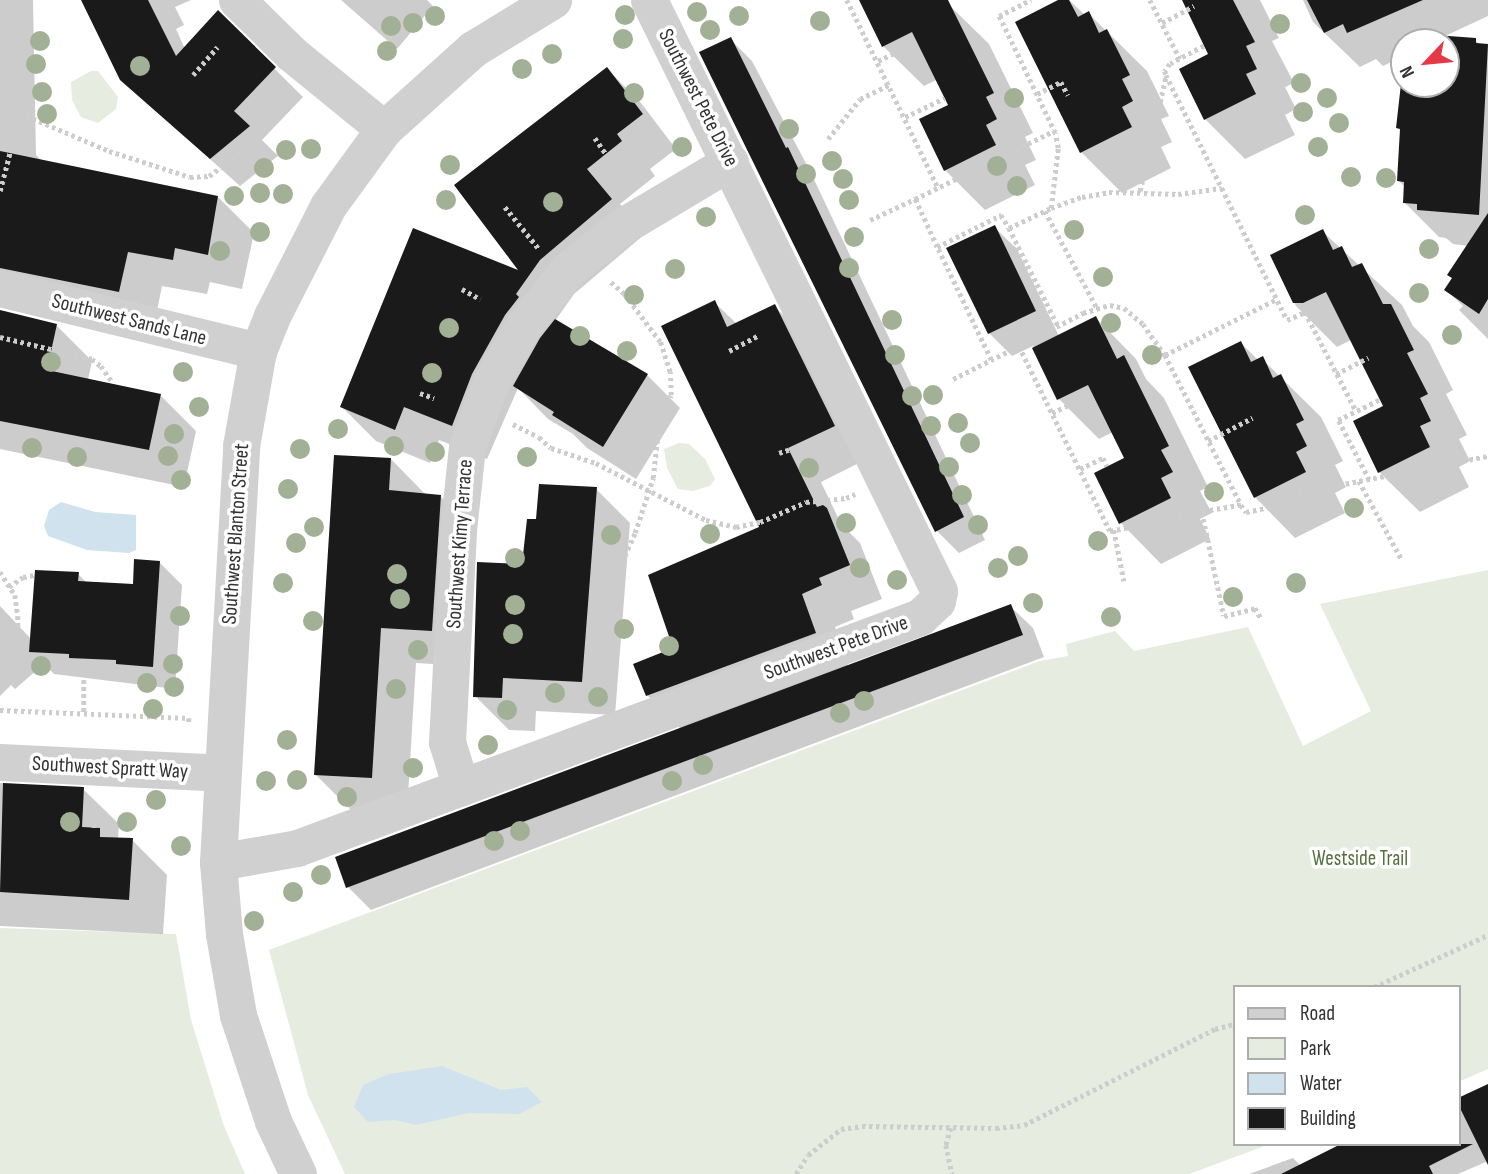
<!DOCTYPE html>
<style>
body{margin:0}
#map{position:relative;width:1488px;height:1174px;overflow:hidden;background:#fff;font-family:"Sofia Sans Condensed",sans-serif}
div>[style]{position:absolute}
.green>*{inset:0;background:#e6ecdf}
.water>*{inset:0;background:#cfe2ee}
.shadow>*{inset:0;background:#0003}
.building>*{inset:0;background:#1a1a1a}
.path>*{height:4.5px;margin-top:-2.25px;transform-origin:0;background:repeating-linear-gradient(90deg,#cdcdcd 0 3.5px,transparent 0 7px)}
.minor>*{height:37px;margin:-18.5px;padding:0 18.5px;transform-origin:18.5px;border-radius:18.5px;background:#d0d0d0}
.trees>*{width:20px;height:20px;margin:-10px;border-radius:50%;background:#a2b095}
span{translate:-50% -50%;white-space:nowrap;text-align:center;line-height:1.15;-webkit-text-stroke:7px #fff;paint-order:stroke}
.street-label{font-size:21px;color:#333}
.park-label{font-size:21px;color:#56703f}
.legend{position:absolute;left:1233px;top:985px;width:228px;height:161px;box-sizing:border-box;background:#fff;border:2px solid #adadad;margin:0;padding:9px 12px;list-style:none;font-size:21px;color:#333}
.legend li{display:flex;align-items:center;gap:14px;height:35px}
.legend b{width:35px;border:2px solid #adadad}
.north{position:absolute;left:1390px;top:28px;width:70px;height:70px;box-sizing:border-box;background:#fff;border:2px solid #adadad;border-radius:50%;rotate:244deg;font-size:19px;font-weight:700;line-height:28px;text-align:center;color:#333}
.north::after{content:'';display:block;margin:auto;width:24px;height:32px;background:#e63946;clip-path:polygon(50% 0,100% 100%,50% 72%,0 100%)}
</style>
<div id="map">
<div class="green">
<div style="clip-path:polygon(91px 71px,98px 71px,118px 97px,116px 109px,98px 123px,81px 117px,72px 100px,71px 82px)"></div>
<div style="clip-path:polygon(679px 443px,689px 444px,705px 459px,715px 479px,710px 486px,693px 491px,678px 489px,667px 468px,664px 449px)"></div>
<div style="clip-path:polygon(1488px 570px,1488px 1069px,1458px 1082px,1458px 987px,1234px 987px,1234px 1144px,1270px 1144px,1189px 1174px,345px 1174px,308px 1095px,269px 950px,1040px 661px,1068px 656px,1066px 644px,1115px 631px,1134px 651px,1248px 627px,1303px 746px,1371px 711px,1320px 604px)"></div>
<div style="clip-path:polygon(0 928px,176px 934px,191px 1020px,224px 1126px,245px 1174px,0 1174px)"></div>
</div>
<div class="water">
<div style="clip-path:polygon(61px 502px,95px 512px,136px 515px,136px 550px,129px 553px,87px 550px,48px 536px,44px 526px,49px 510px)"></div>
<div style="clip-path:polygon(442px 1066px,501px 1090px,527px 1087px,542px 1102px,519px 1114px,468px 1113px,416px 1125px,395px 1120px,368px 1122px,354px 1107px,363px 1085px,389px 1074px)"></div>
</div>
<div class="shadow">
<div style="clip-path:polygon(0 0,33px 0,36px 155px,43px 162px,219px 198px,254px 233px,242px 289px,210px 282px,207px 294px,162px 286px,154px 326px,0 286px)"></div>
<div style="clip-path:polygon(83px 0,191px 0,175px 7px,184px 25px,176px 29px,185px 49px,218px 13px,303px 97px,262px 140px,278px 156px,240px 186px,121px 79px)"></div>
<div style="clip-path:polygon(341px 0,427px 0,433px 6px,397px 49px)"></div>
<div style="clip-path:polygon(861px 0,944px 0,989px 44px,1033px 133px,1025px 137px,1036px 160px,1025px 165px,1035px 185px,985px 210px,945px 170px,951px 105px,938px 79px,924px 86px,883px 46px)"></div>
<div style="clip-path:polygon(1062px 0,1069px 0,1085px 15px,1088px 13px,1147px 71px,1169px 116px,1161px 119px,1172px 142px,1161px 147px,1171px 168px,1122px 193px,1081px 152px)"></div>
<div style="clip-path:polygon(1183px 0,1260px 0,1279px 38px,1272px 41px,1294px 83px,1285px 87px,1296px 109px,1285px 115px,1295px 135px,1245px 159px,1205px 119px,1211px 55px)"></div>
<div style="clip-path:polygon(1303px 0,1488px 0,1488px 16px,1443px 37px,1475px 40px,1480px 45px,1488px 46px,1488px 339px,1459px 310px,1463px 306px,1446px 290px,1469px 246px,1453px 244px,1446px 238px,1439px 237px,1404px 202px,1405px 187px,1399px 181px,1401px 131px,1398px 128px,1404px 73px,1404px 84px,1446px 84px,1446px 42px,1404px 42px,1404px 56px,1383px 66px,1376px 59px,1360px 67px,1313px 22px)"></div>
<div style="clip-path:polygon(730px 39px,752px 61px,810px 171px,985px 540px,959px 553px,936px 530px)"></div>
<div style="clip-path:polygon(607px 69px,641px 103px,676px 149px,650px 169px,655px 176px,620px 204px,645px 234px,574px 294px,555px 321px,647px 375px,680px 408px,636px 479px,587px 448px,573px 434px,548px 419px,518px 388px,487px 459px,439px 440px,430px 463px,376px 441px,342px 407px,523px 274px)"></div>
<div style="clip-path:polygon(994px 227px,1017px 249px,1059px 336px,1096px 318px,1136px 359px,1146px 379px,1164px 398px,1208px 487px,1200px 491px,1212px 513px,1200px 519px,1210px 539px,1161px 564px,1121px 523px,1096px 473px,1126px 459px,1113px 432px,1099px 439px,1059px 399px,1033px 346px,1012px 356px,989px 333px,948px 249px)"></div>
<div style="clip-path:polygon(1322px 231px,1402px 305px,1413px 326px,1429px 342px,1453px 390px,1446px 394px,1467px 435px,1459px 439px,1470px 461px,1459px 467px,1469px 487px,1420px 512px,1379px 472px,1385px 407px,1351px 340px,1337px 347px,1296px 306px,1272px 256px)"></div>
<div style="clip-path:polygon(714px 302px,737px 324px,774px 306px,808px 339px,867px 459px,821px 482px,841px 524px,860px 543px,882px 599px,851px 611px,854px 619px,835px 627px,848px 666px,1010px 606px,1033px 628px,1044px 657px,371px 910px,348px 887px,681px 729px,647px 695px,676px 649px,762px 527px)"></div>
<div style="clip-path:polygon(0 311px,56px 325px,92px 361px,88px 380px,160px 395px,196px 431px,184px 487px,0 449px)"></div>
<div style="clip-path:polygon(1241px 343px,1258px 360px,1262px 359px,1321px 417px,1343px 461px,1335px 465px,1346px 487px,1335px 493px,1345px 513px,1295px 538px,1255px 497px)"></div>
<div style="clip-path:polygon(391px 459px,426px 495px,440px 496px,475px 532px,467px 666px,416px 663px,407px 813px,351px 810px,316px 775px)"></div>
<div style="clip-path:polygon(596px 489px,630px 523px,615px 715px,536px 711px,535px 731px,509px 730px,475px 696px,524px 566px,537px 521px)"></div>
<div style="clip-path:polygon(159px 562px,182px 585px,175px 689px,54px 674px,44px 664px,15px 689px,11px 685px,0 696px,0 606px,32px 640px,78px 574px,87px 583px,134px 586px)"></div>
<div style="clip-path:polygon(0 783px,83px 789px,119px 824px,118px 839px,132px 840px,167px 875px,163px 934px,0 926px)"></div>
<div style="clip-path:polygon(1488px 1087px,1488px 1161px,1458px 1174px,1249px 1174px,1293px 1158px,1301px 1166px,1458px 1144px,1458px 1101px)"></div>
</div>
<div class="building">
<div style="clip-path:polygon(81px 0,148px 0,176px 56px,218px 10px,276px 67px,234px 111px,250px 126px,210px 159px,120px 80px)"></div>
<div style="clip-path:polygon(859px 0,948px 0,994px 93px,986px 97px,997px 119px,986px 125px,996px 145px,944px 171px,919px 119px,948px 105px,912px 32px,882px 47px)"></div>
<div style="clip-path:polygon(1058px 0,1069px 0,1078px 17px,1089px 11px,1099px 33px,1107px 29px,1130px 75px,1122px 79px,1133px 101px,1122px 107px,1132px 127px,1080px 153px,1015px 22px)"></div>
<div style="clip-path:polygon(1182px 0,1233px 0,1255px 42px,1246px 46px,1257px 69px,1246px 74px,1256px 94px,1204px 120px,1179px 69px,1208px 54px)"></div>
<div style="clip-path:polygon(1307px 0,1423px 0,1347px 33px,1343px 24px,1324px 33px)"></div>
<div style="clip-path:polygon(1407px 33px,1476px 38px,1476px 43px,1488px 44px,1479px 215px,1417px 210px,1417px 204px,1403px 203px,1404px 182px,1397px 181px,1400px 129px,1396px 128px,1404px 57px,1404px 84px,1446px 84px,1446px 42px,1406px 42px)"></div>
<div style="clip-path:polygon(731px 37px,786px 148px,788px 147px,964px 517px,935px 532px,699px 52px)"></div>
<div style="clip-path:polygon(607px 67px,643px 114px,617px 134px,622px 141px,587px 169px,612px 199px,540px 260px,516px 294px,519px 297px,505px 315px,472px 374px,452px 426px,404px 407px,395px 430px,340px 407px,413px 228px,518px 270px,454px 185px)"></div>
<div style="clip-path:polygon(0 151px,218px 196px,208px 255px,175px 248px,173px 260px,128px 252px,119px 292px,0 268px)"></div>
<div style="clip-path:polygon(1488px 213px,1488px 299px,1479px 314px,1444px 290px,1452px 278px,1447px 275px)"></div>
<div style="clip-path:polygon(995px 225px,1036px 311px,988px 334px,946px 248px)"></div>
<div style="clip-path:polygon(1323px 229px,1333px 250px,1342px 246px,1352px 267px,1362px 263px,1383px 304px,1391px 304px,1414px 350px,1407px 353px,1428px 394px,1420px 398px,1431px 421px,1420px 426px,1430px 447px,1378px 473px,1353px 421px,1383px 406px,1326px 292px,1303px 303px,1293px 303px,1270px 255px)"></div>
<div style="clip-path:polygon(715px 300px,727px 327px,775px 304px,835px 426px,788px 448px,817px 507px,823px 505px,827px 508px,850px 565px,819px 578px,822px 585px,802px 594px,816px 633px,646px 696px,633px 664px,673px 648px,648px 575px,759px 527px,661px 326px)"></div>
<div style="clip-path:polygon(0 310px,57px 324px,47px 370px,161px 394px,149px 450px,0 421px)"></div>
<div style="clip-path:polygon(1096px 316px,1117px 359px,1124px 355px,1169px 446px,1161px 450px,1173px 472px,1161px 478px,1171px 498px,1119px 524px,1094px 473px,1124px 458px,1088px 385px,1057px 400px,1032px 348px)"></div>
<div style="clip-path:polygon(555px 319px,648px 374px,603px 447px,552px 415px,554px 412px,513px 386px,540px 338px)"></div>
<div style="clip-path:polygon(1241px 341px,1251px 362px,1263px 356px,1273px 378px,1281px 374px,1304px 420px,1296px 424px,1307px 446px,1296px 452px,1306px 472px,1254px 498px,1188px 367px)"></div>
<div style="clip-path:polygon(334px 455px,391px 458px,389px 490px,441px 495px,432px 631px,381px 628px,372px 778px,314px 775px)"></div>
<div style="clip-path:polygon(539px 484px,597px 487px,582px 682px,503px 678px,502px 698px,473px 697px,477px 562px,522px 564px,527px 519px,536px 519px)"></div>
<div style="clip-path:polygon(134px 559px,160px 561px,153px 667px,116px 664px,116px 660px,69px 658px,69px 654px,29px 652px,35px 570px,79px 572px,78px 581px,133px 584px)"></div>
<div style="clip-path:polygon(1011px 604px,1023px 635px,346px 888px,335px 857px)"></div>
<div style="clip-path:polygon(3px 783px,84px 787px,82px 827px,100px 828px,100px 837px,133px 838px,129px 900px,0 892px)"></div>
<div style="clip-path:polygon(1488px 1084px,1488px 1165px,1458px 1104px,1458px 1098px)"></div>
<div style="clip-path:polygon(1341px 1144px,1473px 1144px,1429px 1166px,1433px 1174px,1281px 1174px)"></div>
</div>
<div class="path">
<div style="left:847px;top:0;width:208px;rotate:64.1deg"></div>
<div style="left:1150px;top:0;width:66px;rotate:63deg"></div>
<div style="left:1162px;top:23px;width:36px;rotate:-28deg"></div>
<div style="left:1204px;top:46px;width:38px;rotate:152deg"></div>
<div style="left:1170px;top:64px;width:9px;rotate:126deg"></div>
<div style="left:1165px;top:71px;width:4px;rotate:76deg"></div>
<div style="left:1166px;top:75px;width:273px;rotate:63.7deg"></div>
<div style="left:1287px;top:320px;width:20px;rotate:-24deg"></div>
<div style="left:1305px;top:312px;width:111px;rotate:62.7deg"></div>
<div style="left:878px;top:61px;width:43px;rotate:-26deg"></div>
<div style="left:193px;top:75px;width:37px;rotate:-49deg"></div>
<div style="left:1037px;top:94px;width:27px;rotate:-27deg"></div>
<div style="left:1061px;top:82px;width:15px;rotate:62deg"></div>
<div style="left:0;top:106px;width:21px;rotate:19deg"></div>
<div style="left:11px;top:109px;width:50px;rotate:-80.7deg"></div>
<div style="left:19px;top:60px;width:60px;rotate:-93.8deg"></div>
<div style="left:905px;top:117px;width:44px;rotate:-25.4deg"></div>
<div style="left:595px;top:138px;width:55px;rotate:55.4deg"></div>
<div style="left:828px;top:139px;width:51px;rotate:-51.3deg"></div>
<div style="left:860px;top:99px;width:32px;rotate:-26deg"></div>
<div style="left:0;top:191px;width:81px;rotate:-75.6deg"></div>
<div style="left:20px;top:113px;width:97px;rotate:23.1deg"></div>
<div style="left:109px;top:151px;width:85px;rotate:17.8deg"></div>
<div style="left:190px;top:177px;width:19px;rotate:-3deg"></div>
<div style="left:209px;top:176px;width:50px;rotate:-36.9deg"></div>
<div style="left:249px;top:146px;width:67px;rotate:-51.1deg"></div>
<div style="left:1140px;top:191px;width:118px;rotate:-77.3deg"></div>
<div style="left:505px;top:207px;width:55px;rotate:50.9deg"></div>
<div style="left:1051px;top:208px;width:33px;rotate:-20deg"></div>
<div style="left:1082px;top:197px;width:27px;rotate:-10deg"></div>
<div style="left:1109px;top:192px;width:69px;rotate:1.7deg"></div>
<div style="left:1178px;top:194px;width:44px;rotate:-7.8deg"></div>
<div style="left:1045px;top:211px;width:110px;rotate:61.8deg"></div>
<div style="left:870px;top:220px;width:50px;rotate:-25deg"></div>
<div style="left:1009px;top:228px;width:110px;rotate:63.4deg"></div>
<div style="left:937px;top:247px;width:53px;rotate:-114.6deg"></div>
<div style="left:915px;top:199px;width:155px;rotate:-26.1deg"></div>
<div style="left:462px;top:289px;width:21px;rotate:29deg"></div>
<div style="left:1305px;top:312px;width:7px;rotate:-16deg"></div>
<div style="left:1312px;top:310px;width:10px;rotate:-114deg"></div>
<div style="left:0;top:337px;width:95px;rotate:13.4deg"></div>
<div style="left:92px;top:359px;width:11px;rotate:38deg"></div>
<div style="left:101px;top:366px;width:21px;rotate:55deg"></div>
<div style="left:1019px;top:346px;width:72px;rotate:-27.3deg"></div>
<div style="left:1083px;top:313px;width:28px;rotate:-17deg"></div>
<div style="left:1110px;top:305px;width:14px;rotate:12deg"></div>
<div style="left:1124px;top:308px;width:25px;rotate:40deg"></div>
<div style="left:1143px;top:324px;width:38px;rotate:55deg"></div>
<div style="left:1165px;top:355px;width:168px;rotate:63.1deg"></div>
<div style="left:1241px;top:505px;width:39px;rotate:170deg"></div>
<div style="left:729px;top:351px;width:34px;rotate:-28deg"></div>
<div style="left:1165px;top:355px;width:125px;rotate:-26.6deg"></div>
<div style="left:991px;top:360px;width:125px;rotate:-115.5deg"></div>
<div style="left:937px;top:247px;width:72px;rotate:-26.6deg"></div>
<div style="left:1001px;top:215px;width:15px;rotate:58deg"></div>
<div style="left:1009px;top:228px;width:47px;rotate:-25.5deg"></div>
<div style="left:1051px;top:208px;width:60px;rotate:-83.3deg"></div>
<div style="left:1058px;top:148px;width:15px;rotate:-101deg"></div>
<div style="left:1055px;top:133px;width:130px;rotate:-115.6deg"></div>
<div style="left:999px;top:16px;width:36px;rotate:-27deg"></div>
<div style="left:1336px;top:374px;width:36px;rotate:-27deg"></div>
<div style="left:953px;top:379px;width:74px;rotate:-26.6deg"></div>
<div style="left:1019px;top:346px;width:206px;rotate:63.8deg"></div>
<div style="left:1110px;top:531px;width:94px;rotate:-11.7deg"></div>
<div style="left:1202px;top:512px;width:106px;rotate:78.1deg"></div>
<div style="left:1224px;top:616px;width:32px;rotate:-14deg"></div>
<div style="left:1255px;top:608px;width:14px;rotate:60deg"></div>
<div style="left:420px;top:393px;width:15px;rotate:20deg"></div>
<div style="left:1052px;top:413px;width:44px;rotate:-25.4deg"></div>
<div style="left:513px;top:424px;width:29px;rotate:27deg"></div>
<div style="left:539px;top:437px;width:16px;rotate:43deg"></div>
<div style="left:551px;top:448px;width:47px;rotate:18.4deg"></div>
<div style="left:596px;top:463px;width:124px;rotate:27.4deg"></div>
<div style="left:706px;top:520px;width:31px;rotate:13deg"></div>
<div style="left:736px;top:527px;width:25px;rotate:-12deg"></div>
<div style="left:760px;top:522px;width:50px;rotate:-23.5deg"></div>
<div style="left:806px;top:502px;width:40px;rotate:-5.7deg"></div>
<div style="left:846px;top:498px;width:10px;rotate:-24deg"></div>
<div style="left:1208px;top:441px;width:50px;rotate:-27.6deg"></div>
<div style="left:779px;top:453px;width:51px;rotate:-18.4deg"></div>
<div style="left:1080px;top:469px;width:25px;rotate:-26deg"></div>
<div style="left:1103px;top:458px;width:9px;rotate:63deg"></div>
<div style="left:1369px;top:480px;width:68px;rotate:-117.3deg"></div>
<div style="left:1338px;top:420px;width:46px;rotate:-26deg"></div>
<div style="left:1359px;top:481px;width:88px;rotate:61.4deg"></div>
<div style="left:1241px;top:505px;width:9px;rotate:54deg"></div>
<div style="left:1246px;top:512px;width:33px;rotate:-12deg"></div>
<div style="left:1278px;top:505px;width:8px;rotate:-97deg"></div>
<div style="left:1277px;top:497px;width:215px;rotate:-11deg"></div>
<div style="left:1114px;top:530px;width:52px;rotate:78.9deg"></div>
<div style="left:0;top:572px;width:27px;rotate:57deg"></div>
<div style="left:15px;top:595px;width:21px;rotate:82deg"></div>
<div style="left:18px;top:616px;width:16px;rotate:90deg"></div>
<div style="left:18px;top:632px;width:26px;rotate:133deg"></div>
<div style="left:9px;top:587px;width:17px;rotate:-36deg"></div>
<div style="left:23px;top:577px;width:11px;rotate:-10deg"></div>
<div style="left:816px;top:588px;width:31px;rotate:71deg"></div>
<div style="left:10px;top:643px;width:20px;rotate:3deg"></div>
<div style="left:84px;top:659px;width:55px;rotate:90deg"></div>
<div style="left:593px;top:704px;width:13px;rotate:-108deg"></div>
<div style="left:589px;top:692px;width:120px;rotate:-77deg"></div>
<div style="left:616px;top:575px;width:46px;rotate:-65.7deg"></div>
<div style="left:635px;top:533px;width:58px;rotate:-71.9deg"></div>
<div style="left:653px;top:478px;width:55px;rotate:-83.8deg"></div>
<div style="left:659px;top:423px;width:30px;rotate:-67deg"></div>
<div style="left:671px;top:395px;width:23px;rotate:-92deg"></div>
<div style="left:670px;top:372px;width:32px;rotate:-108deg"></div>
<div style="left:660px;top:342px;width:60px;rotate:-126.9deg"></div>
<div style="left:624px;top:294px;width:20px;rotate:-139deg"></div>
<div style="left:0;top:710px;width:189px;rotate:2.4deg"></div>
<div style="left:189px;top:718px;width:4px;rotate:90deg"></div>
<div style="left:94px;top:828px;width:27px;rotate:-88deg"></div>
<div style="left:1374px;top:987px;width:125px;rotate:-24.5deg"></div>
<div style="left:951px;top:1128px;width:18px;rotate:106deg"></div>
<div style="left:946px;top:1145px;width:30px;rotate:78deg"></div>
<div style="left:796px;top:1174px;width:22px;rotate:-58deg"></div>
<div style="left:808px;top:1155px;width:42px;rotate:-38.2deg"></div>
<div style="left:841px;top:1129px;width:21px;rotate:-8deg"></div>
<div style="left:862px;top:1126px;width:134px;rotate:0.9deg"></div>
<div style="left:996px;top:1128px;width:28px;rotate:-6deg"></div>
<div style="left:1024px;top:1125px;width:214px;rotate:-26.7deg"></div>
<div style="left:1215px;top:1029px;width:20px;rotate:-15deg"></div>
</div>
<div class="minor">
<div style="left:237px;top:0;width:77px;rotate:44.5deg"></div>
<div style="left:292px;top:54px;width:119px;rotate:39.2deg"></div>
<div style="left:0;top:288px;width:266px;rotate:13.7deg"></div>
<div style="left:0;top:762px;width:221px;rotate:2.8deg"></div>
<div style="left:461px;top:787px;width:47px;rotate:-107.3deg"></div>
<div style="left:447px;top:742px;width:212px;rotate:-87deg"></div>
<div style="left:458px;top:530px;width:83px;rotate:-83.8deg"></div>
<div style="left:467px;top:447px;width:67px;rotate:-69.9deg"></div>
<div style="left:490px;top:384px;width:67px;rotate:-60.4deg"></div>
<div style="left:523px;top:326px;width:73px;rotate:-51.1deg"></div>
<div style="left:569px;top:269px;width:67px;rotate:-38.9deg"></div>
<div style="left:621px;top:227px;width:127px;rotate:-30.8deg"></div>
<div style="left:218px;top:862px;width:80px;rotate:-10deg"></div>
<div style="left:297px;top:848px;width:664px;rotate:-20.34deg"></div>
<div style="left:920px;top:617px;width:23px;rotate:-43deg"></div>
<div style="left:937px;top:601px;width:10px;rotate:-79deg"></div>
<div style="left:939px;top:591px;width:658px;rotate:-116.14deg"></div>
<div style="left:298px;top:1174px;width:59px;rotate:-115.3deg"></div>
<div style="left:273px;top:1121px;width:112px;rotate:-108.3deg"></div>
<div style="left:238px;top:1015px;width:82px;rotate:-99.8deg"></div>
<div style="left:224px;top:934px;width:72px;rotate:-94.8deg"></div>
<div style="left:218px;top:862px;width:417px;rotate:-86.8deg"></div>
<div style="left:241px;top:446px;width:97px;rotate:-79.9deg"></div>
<div style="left:258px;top:351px;width:38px;rotate:-68deg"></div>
<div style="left:272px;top:316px;width:123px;rotate:-63deg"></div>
<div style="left:328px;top:206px;width:95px;rotate:-54deg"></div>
<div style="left:384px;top:129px;width:120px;rotate:-42deg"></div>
<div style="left:473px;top:49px;width:94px;rotate:-31.5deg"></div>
</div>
<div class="trees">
<div style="left:697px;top:12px"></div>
<div style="left:625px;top:15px"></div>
<div style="left:435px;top:16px"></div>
<div style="left:739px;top:16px"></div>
<div style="left:820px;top:21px"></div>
<div style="left:413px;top:23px"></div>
<div style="left:1280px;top:24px"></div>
<div style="left:391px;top:26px"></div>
<div style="left:710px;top:30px"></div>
<div style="left:623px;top:39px"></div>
<div style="left:40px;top:41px"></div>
<div style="left:387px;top:51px"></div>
<div style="left:552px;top:54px"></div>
<div style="left:36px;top:64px"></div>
<div style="left:140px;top:66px"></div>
<div style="left:522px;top:69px"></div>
<div style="left:1301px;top:83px"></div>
<div style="left:42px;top:92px"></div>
<div style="left:634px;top:93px"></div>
<div style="left:1014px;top:98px"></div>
<div style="left:1327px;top:98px"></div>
<div style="left:1303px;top:112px"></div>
<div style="left:47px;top:114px"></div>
<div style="left:1339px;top:123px"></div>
<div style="left:789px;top:129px"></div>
<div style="left:682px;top:147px"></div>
<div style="left:1318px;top:147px"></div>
<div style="left:311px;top:149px"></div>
<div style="left:286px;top:150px"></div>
<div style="left:832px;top:161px"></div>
<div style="left:450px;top:165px"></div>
<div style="left:997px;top:166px"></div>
<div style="left:264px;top:168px"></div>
<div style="left:806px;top:174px"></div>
<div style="left:1351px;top:177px"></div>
<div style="left:1386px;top:178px"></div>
<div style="left:843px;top:179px"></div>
<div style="left:1017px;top:186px"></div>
<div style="left:260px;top:193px"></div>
<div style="left:283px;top:194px"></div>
<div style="left:234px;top:196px"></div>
<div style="left:446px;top:200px"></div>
<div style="left:849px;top:200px"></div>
<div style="left:553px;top:202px"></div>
<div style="left:1305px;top:215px"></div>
<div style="left:706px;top:217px"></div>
<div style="left:1074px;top:230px"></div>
<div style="left:260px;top:232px"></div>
<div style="left:854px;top:237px"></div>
<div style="left:1429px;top:249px"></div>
<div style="left:220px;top:251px"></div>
<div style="left:849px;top:268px"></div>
<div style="left:675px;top:269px"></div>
<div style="left:1103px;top:277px"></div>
<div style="left:1419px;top:293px"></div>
<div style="left:634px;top:295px"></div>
<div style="left:892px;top:320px"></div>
<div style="left:1111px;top:323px"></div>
<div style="left:449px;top:328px"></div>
<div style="left:1452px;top:335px"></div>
<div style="left:580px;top:336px"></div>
<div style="left:627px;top:351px"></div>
<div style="left:895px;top:355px"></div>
<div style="left:1152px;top:355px"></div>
<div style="left:51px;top:362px"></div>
<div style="left:183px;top:372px"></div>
<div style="left:432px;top:373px"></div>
<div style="left:933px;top:395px"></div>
<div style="left:912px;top:396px"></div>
<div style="left:199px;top:407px"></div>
<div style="left:958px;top:423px"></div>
<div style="left:931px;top:426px"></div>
<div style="left:338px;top:429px"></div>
<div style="left:174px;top:434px"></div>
<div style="left:970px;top:443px"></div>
<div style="left:394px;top:446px"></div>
<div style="left:32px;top:448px"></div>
<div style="left:300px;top:449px"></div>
<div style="left:435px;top:452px"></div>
<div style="left:168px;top:456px"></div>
<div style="left:77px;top:457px"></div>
<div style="left:527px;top:457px"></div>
<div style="left:949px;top:467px"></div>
<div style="left:809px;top:468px"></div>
<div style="left:181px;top:480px"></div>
<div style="left:288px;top:489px"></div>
<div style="left:1214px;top:492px"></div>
<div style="left:962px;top:495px"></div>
<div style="left:1354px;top:508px"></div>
<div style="left:846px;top:523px"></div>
<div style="left:978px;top:525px"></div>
<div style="left:314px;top:527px"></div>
<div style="left:710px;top:534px"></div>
<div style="left:611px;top:535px"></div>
<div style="left:1098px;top:541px"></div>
<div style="left:296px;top:543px"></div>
<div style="left:1018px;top:556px"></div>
<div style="left:515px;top:558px"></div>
<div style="left:860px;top:568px"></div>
<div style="left:998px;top:568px"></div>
<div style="left:397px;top:574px"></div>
<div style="left:897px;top:580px"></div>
<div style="left:283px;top:583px"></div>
<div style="left:1296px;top:583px"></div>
<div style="left:1233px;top:597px"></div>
<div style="left:400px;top:599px"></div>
<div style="left:1033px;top:603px"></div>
<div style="left:515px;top:605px"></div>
<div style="left:180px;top:616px"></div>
<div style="left:1111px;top:617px"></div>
<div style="left:313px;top:621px"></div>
<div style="left:624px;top:629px"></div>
<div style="left:513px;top:634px"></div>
<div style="left:669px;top:646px"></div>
<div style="left:418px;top:650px"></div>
<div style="left:173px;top:664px"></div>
<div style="left:41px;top:666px"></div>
<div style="left:147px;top:683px"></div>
<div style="left:174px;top:687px"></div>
<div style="left:396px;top:689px"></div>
<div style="left:555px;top:693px"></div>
<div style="left:598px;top:697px"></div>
<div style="left:864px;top:701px"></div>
<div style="left:153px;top:709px"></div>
<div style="left:507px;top:710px"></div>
<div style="left:840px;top:713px"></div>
<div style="left:287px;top:740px"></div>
<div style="left:488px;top:745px"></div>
<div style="left:703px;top:765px"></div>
<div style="left:413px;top:768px"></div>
<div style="left:297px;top:780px"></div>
<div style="left:266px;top:781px"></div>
<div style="left:672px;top:781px"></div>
<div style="left:347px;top:797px"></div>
<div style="left:156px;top:800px"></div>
<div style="left:70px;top:822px"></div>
<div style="left:127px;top:822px"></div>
<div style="left:520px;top:831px"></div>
<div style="left:494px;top:841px"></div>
<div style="left:181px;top:846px"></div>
<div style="left:321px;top:875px"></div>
<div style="left:293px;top:892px"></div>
<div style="left:254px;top:921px"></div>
</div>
<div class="street-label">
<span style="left:698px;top:98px;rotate:63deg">Southwest Pete Drive</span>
<span style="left:129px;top:320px;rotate:14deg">Southwest Sands Lane</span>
<span style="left:236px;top:534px;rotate:-86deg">Southwest Blanton Street</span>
<span style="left:460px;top:544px;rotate:-86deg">Southwest Kimy Terrace</span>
<span style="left:836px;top:648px;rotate:-20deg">Southwest Pete Drive</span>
<span style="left:110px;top:768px;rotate:3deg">Southwest Spratt Way</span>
</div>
<div class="park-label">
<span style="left:1360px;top:859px">Westside Trail</span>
</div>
<ul class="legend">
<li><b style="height:9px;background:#d0d0d0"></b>Road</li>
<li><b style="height:19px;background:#e6ecdf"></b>Park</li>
<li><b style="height:19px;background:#cfe2ee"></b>Water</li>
<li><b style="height:19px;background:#1a1a1a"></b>Building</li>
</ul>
<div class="north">N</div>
</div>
